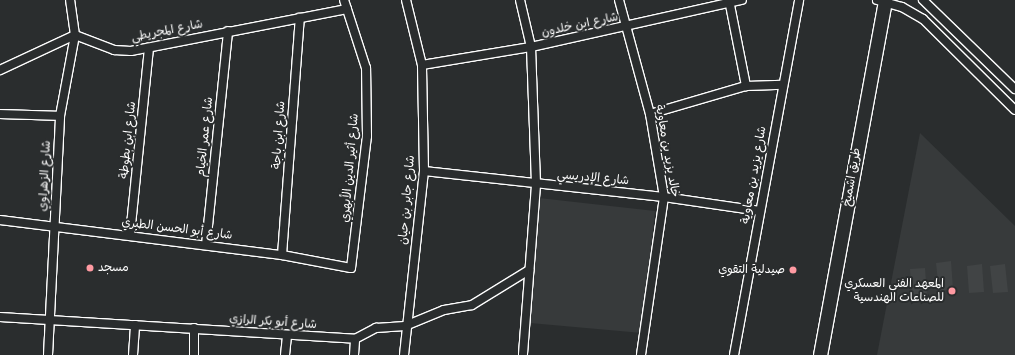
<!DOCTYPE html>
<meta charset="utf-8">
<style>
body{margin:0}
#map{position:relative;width:1015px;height:355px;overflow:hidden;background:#2a2d2e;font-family:"Balsamiq Sans","Playpen Sans Arabic",sans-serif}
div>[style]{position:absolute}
.built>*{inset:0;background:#373a3b}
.green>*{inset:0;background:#414445}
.roads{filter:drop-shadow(1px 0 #fff) drop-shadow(-1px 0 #fff) drop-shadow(0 1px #fff) drop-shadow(0 -1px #fff)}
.minor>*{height:8px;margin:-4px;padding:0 4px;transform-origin:4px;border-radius:4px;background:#2a2d2e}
.trunk>*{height:13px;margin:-6.5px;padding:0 6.5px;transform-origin:6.5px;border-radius:6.5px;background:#2a2d2e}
.dots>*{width:11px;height:11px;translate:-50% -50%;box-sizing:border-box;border:2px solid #2a2d2e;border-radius:50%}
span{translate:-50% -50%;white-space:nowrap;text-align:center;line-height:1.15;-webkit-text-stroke:4px #2a2d2e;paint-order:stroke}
.street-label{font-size:12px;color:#fff}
.poi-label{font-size:12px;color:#fff}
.left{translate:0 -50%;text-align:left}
.right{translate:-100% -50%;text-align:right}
</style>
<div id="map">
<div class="built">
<div style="clip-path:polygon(920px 133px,1015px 226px,1015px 355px,877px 355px)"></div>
<div style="clip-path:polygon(539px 198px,655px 211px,642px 333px,530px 323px)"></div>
</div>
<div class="green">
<div style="clip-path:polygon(951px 261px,953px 289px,939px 291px,936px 263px)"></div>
<div style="clip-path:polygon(982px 264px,984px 292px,969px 293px,967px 266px)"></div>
<div style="clip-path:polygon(1005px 264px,1008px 292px,993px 293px,990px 266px)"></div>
<div style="clip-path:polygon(925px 268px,927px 295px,912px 297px,910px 269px)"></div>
</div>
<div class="roads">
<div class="minor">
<div style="left:520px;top:0;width:48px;rotate:76.8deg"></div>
<div style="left:531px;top:47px;width:138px;rotate:87.9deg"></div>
<div style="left:536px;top:185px;width:170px;rotate:94.4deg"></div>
<div style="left:619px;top:0;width:118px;rotate:74.8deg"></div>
<div style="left:650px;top:114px;width:84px;rotate:80.4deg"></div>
<div style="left:664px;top:197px;width:160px;rotate:98.3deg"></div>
<div style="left:729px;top:0;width:88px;rotate:78.8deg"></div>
<div style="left:877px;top:0;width:26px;rotate:16deg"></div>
<div style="left:902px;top:7px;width:24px;rotate:30deg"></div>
<div style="left:923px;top:19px;width:129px;rotate:44.7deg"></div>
<div style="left:923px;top:0;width:128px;rotate:44.1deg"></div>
<div style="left:422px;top:65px;width:110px;rotate:-9.4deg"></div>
<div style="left:531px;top:47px;width:216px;rotate:-12.6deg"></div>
<div style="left:0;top:70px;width:83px;rotate:-25deg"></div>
<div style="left:75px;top:35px;width:42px;rotate:21deg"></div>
<div style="left:114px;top:50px;width:17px;rotate:3deg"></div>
<div style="left:131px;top:51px;width:220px;rotate:-11deg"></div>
<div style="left:0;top:114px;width:60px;rotate:1.9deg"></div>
<div style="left:650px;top:114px;width:100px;rotate:-16.3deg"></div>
<div style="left:746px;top:86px;width:37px;rotate:-2deg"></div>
<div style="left:424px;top:171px;width:241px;rotate:6.2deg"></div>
<div style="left:664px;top:197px;width:97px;rotate:8.3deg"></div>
<div style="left:0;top:220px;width:284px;rotate:7.1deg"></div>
<div style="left:282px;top:255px;width:70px;rotate:10.7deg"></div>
<div style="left:351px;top:268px;width:133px;rotate:-83.1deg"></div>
<div style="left:367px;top:136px;width:68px;rotate:-90.8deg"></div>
<div style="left:366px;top:68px;width:71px;rotate:-107.9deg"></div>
<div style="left:130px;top:235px;width:188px;rotate:-84.2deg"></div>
<div style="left:206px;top:245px;width:215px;rotate:-84.1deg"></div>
<div style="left:282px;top:255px;width:238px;rotate:-85.7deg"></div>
<div style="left:0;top:317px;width:356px;rotate:3.5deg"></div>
<div style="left:355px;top:339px;width:24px;rotate:-28deg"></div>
<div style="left:376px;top:328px;width:29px;rotate:-4deg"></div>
<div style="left:405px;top:326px;width:42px;rotate:-22.3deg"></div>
<div style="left:444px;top:310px;width:28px;rotate:-10deg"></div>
<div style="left:472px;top:305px;width:67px;rotate:-31.6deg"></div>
<div style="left:48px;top:355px;width:239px;rotate:-87.1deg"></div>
<div style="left:60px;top:116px;width:82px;rotate:-79.5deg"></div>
<div style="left:75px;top:35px;width:35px;rotate:-98deg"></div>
<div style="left:133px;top:355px;width:30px;rotate:-86deg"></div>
<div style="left:194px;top:355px;width:27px;rotate:-90deg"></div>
<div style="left:285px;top:355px;width:20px;rotate:-84deg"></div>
<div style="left:354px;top:355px;width:16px;rotate:-86deg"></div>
<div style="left:404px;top:355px;width:185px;rotate:-83.8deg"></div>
<div style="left:424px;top:171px;width:106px;rotate:-91.1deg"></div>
<div style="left:422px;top:65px;width:67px;rotate:-103.8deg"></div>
<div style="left:734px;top:355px;width:361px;rotate:-79.6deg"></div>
</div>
<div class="trunk">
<div style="left:820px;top:355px;width:361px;rotate:-79.6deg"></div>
</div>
</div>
<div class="dots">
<div style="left:90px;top:268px;background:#ff9aa2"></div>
<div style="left:793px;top:270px;background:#ff9aa2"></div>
<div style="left:952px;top:291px;background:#ff9aa2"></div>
</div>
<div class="street-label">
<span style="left:580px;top:25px;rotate:-12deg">شارع ابن خلدون</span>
<span style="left:167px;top:31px;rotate:-11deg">شارع المجريطي</span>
<span style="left:279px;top:135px;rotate:-86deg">شارع ابن باجة</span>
<span style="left:205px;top:137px;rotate:-84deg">شارع عمر الخيام</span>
<span style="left:128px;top:140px;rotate:-84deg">شارع ابن بطوطة</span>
<span style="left:667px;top:151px;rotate:80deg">خالد يزيد بن معاوية</span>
<span style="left:350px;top:168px;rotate:-85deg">شارع أثير الدين الأبهري</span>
<span style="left:754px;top:175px;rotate:-80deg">شارع يزيد بن معاوية</span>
<span style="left:45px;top:176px;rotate:-87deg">شارع الزهراوي</span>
<span style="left:852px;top:177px;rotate:-80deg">طريق اشميخ</span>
<span style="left:593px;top:178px;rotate:5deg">شارع الإدريسي</span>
<span style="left:407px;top:200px;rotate:-85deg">شارع جابر بن حيان</span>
<span style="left:177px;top:229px;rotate:7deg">شارع أبو الحسن الطبري</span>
<span style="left:273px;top:322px;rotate:4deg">شارع أبو بكر الرازي</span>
</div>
<div class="poi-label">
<span class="left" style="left:98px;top:268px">مسجد</span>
<span class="right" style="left:785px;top:270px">صيدلية التقوي</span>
<span class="right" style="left:944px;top:291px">المعهد الفني العسكري<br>للصناعات الهندسية</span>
</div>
</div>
